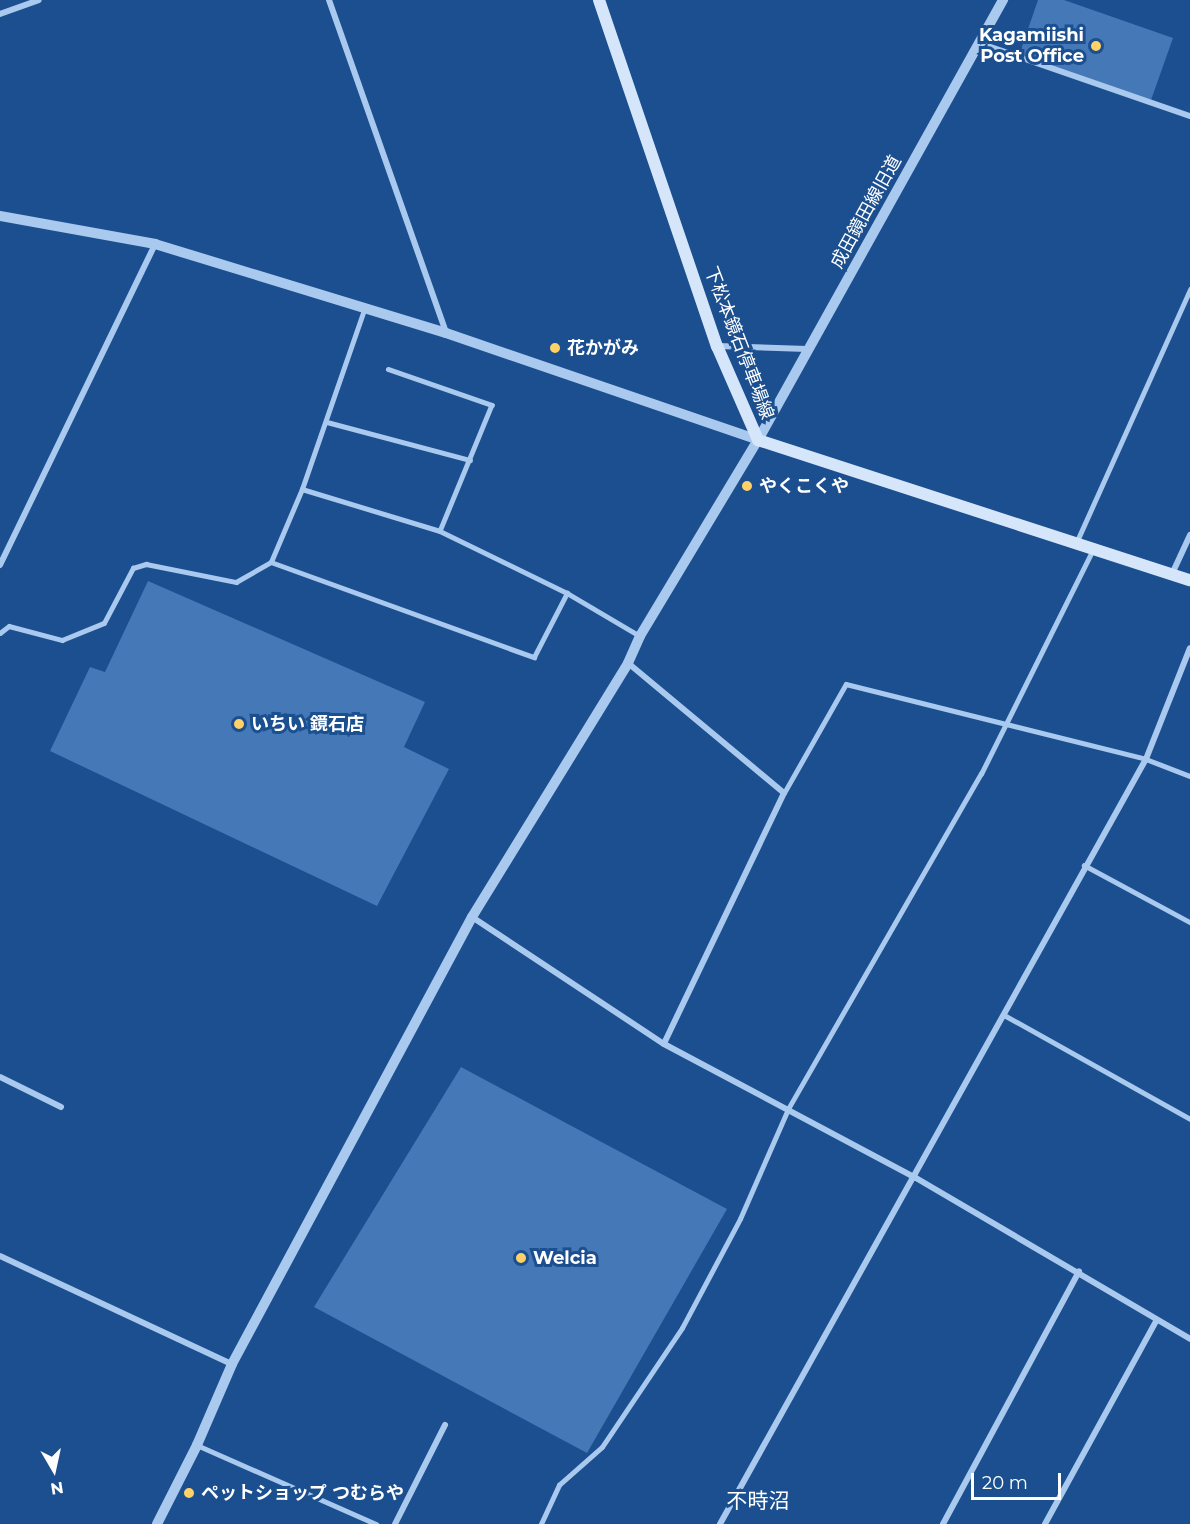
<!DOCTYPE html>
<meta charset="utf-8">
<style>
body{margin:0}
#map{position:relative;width:1190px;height:1524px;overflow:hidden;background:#1b4f8f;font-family:Montserrat,"Noto Sans JP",sans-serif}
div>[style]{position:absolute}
.building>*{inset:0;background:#4478b7}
.service>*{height:4.5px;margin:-2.25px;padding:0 2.25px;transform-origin:2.25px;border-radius:2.25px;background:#a9c9ee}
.minor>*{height:6px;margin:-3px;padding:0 3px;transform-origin:3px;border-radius:3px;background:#a9c9ee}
.tertiary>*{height:10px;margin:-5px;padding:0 5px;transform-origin:5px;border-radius:5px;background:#a9c9ee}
.secondary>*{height:12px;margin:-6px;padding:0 6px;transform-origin:6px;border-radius:6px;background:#d6e6fa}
.dots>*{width:16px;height:16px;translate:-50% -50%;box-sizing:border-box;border:3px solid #1b4f8f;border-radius:50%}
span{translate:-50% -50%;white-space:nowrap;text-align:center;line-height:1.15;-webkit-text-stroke:6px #1b4f8f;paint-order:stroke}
.poi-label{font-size:18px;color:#fff;font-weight:700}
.right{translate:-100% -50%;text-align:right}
.left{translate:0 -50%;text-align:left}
.street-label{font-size:18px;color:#fff}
.quarter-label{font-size:21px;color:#fff}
.north{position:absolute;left:24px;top:1440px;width:60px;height:60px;-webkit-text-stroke:4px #1b4f8f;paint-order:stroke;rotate:171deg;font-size:16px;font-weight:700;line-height:24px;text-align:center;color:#fff}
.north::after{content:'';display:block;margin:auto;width:21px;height:27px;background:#fff;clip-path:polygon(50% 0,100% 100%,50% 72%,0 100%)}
.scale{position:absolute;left:971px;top:1473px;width:90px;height:27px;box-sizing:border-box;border:3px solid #fff;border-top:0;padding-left:8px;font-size:18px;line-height:21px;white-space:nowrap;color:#fff;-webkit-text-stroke:4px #1b4f8f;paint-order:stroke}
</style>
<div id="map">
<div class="building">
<div style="clip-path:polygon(1038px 0,1064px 0,1173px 38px,1151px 100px,1019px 55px)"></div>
<div style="clip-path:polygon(148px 581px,425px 702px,404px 747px,449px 769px,377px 906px,50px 751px,90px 667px,105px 672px)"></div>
<div style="clip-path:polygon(461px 1067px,727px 1209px,587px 1453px,314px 1307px)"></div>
</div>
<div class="service">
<div style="left:388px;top:369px;width:110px;rotate:19.1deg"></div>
<div style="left:492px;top:405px;width:136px;rotate:112.4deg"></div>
<div style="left:327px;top:422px;width:148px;rotate:14.9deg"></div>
<div style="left:302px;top:489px;width:189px;rotate:-70.9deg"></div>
<div style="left:1077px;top:541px;width:276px;rotate:-65.8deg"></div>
<div style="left:271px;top:562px;width:280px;rotate:19.9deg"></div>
<div style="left:534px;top:657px;width:72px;rotate:-62.7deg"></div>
<div style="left:0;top:633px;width:11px;rotate:-38deg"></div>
<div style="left:9px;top:626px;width:55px;rotate:14.8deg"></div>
<div style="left:62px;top:640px;width:45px;rotate:-22deg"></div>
<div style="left:104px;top:623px;width:62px;rotate:-62.2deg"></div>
<div style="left:133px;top:568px;width:14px;rotate:-17deg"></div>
<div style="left:146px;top:564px;width:92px;rotate:11.3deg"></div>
<div style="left:236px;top:582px;width:40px;rotate:-29.7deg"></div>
<div style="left:271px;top:562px;width:79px;rotate:-67deg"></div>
<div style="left:302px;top:489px;width:144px;rotate:16.9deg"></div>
<div style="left:440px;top:531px;width:141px;rotate:26deg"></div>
<div style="left:567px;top:593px;width:85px;rotate:30.5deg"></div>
<div style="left:784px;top:793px;width:125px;rotate:-60.4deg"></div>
<div style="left:846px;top:684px;width:309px;rotate:14deg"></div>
<div style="left:1146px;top:759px;width:47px;rotate:21.1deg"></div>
<div style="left:1084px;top:865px;width:120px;rotate:28.3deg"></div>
<div style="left:1006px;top:1016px;width:211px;rotate:29.2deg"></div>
<div style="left:197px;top:1445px;width:196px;rotate:23.8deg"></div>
<div style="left:541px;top:1524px;width:43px;rotate:-65.2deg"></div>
<div style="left:559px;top:1485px;width:57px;rotate:-41.5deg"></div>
<div style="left:602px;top:1447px;width:143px;rotate:-56.1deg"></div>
<div style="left:682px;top:1328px;width:123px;rotate:-62deg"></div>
<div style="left:740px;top:1219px;width:120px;rotate:-66.4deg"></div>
<div style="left:788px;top:1109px;width:387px;rotate:-60.1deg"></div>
<div style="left:981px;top:774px;width:251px;rotate:-63.5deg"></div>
</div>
<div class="minor">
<div style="left:329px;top:0;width:353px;rotate:70.6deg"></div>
<div style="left:0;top:14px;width:41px;rotate:-19.7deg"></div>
<div style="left:979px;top:43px;width:223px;rotate:19.1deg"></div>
<div style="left:718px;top:346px;width:89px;rotate:1.9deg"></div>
<div style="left:0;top:565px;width:356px;rotate:-64.2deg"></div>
<div style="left:1172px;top:574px;width:43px;rotate:-65.2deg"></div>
<div style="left:628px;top:663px;width:203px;rotate:39.8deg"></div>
<div style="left:784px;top:793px;width:278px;rotate:115.6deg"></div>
<div style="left:472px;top:917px;width:230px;rotate:33.5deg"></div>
<div style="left:664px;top:1044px;width:285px;rotate:28deg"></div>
<div style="left:916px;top:1178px;width:318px;rotate:30.4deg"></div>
<div style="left:0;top:1077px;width:68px;rotate:26.2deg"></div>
<div style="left:0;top:1256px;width:256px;rotate:25deg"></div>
<div style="left:395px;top:1524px;width:111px;rotate:-63.2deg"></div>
<div style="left:720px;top:1524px;width:876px;rotate:-60.89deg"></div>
<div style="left:1146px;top:759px;width:119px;rotate:-68.4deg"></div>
<div style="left:943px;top:1524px;width:287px;rotate:-61.7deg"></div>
<div style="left:1045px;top:1524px;width:231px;rotate:-61.3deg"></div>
</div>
<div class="tertiary">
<div style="left:0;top:216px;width:158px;rotate:10.2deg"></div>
<div style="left:155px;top:244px;width:304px;rotate:17deg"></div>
<div style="left:446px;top:333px;width:330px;rotate:18.9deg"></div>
<div style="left:157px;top:1524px;width:89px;rotate:-63.1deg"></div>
<div style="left:197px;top:1445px;width:88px;rotate:-66.6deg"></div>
<div style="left:232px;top:1364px;width:507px;rotate:-61.77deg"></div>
<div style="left:472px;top:917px;width:298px;rotate:-58.4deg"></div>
<div style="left:628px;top:663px;width:30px;rotate:-66deg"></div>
<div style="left:640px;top:636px;width:229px;rotate:-59deg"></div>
<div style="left:758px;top:440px;width:504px;rotate:-60.89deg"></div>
</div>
<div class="secondary">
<div style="left:599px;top:0;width:366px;rotate:71.2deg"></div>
<div style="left:717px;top:346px;width:103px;rotate:66.4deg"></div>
<div style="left:758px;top:440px;width:454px;rotate:18deg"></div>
</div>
<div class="dots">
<div style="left:1096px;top:46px;background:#ffd166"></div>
<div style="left:555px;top:348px;background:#ffd166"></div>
<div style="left:747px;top:486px;background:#ffd166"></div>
<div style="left:239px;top:724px;background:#ffd166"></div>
<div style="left:521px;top:1258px;background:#ffd166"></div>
<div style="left:189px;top:1493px;background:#ffd166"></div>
</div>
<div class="poi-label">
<span class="right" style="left:1084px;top:46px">Kagamiishi<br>Post Office</span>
<span class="left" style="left:567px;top:348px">花かがみ</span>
<span class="left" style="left:759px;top:486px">やくこくや</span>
<span class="left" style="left:251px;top:724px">いちい 鏡石店</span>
<span class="left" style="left:533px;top:1258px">Welcia</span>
<span class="left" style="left:201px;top:1493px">ペットショップ つむらや</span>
</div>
<div class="street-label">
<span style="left:866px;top:212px;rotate:-61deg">成田鏡田線旧道</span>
<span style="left:739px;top:343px;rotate:69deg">下松本鏡石停車場線</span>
</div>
<div class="quarter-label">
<span style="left:758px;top:1501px">不時沼</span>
</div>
<div class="north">N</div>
<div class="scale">20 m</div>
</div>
